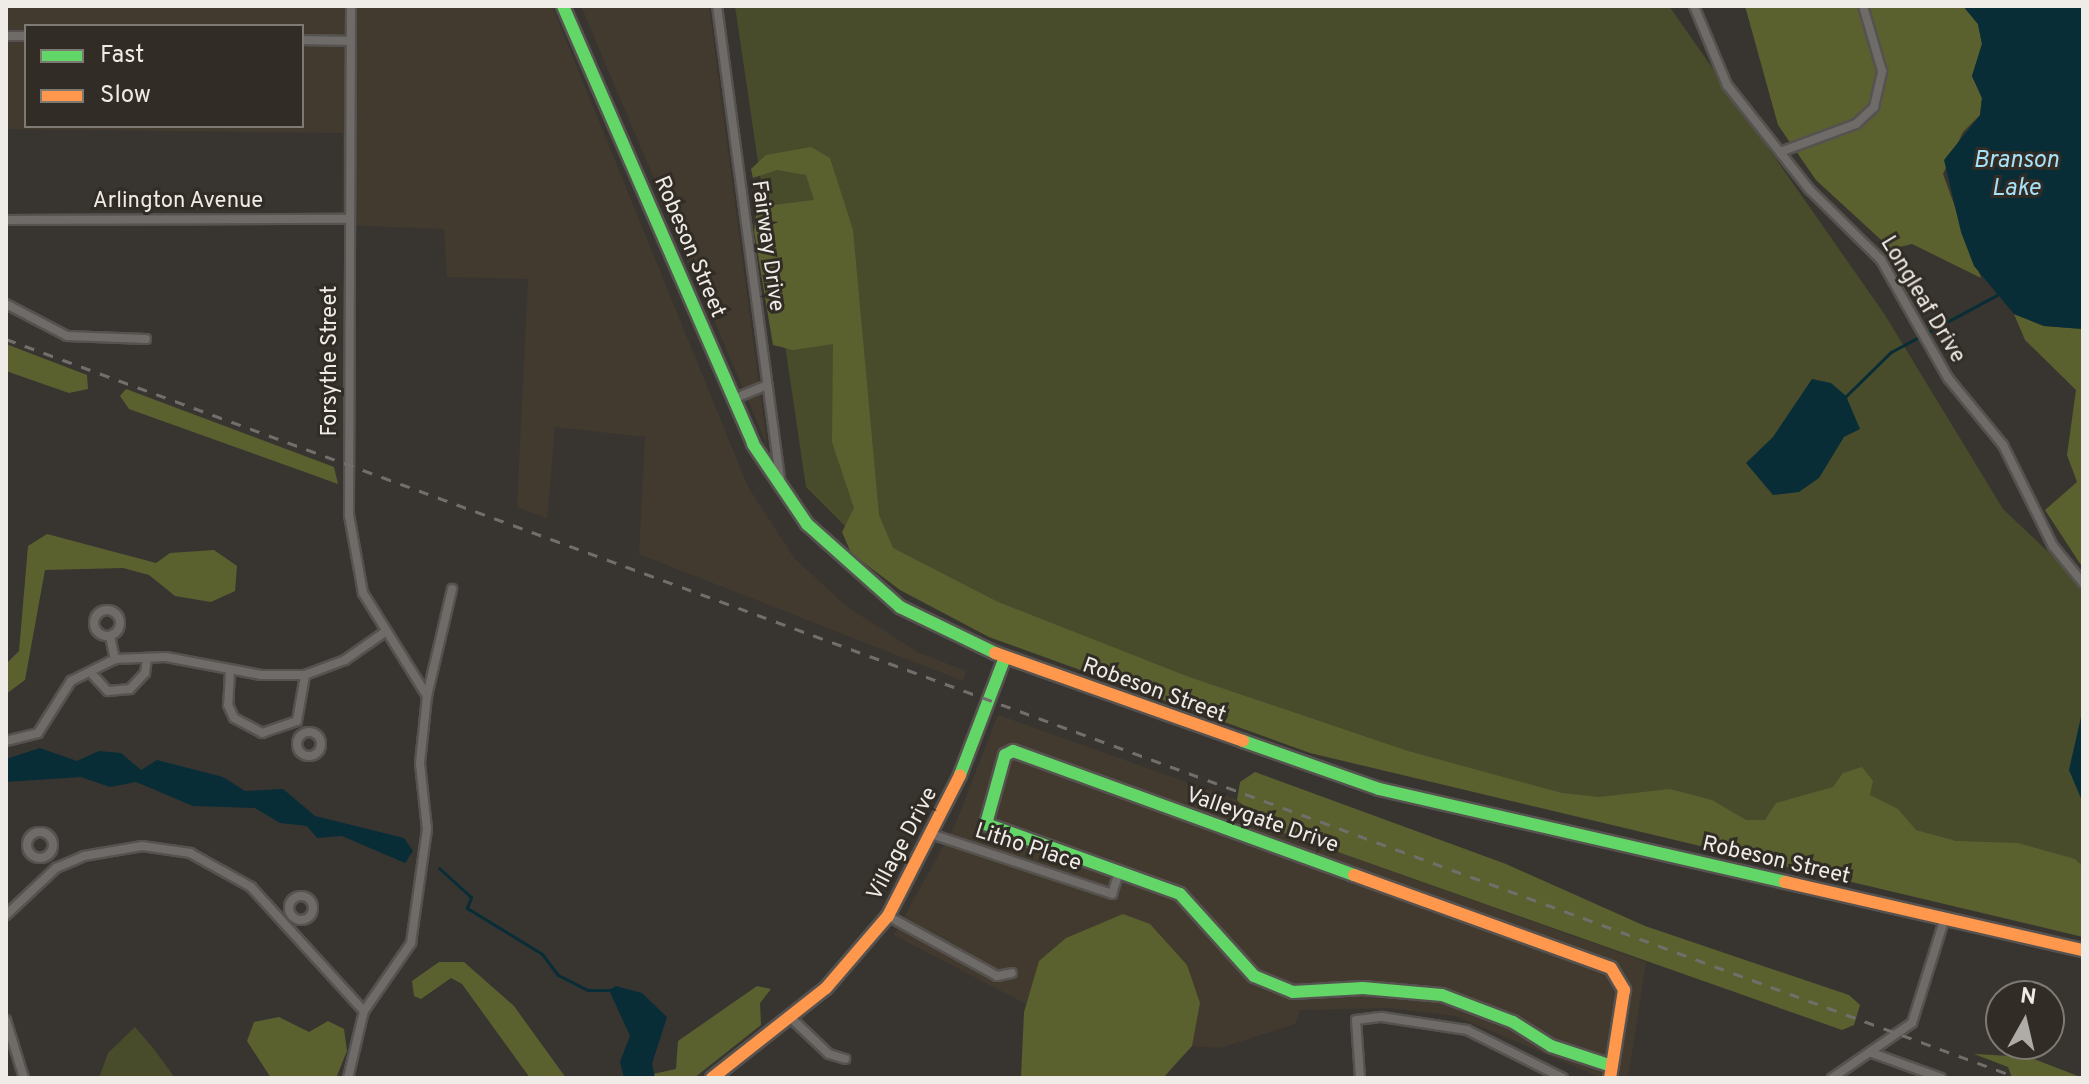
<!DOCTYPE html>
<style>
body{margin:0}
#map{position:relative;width:2089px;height:1084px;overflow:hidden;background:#383531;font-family:Overpass,sans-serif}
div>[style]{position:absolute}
.built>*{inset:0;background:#423a2e}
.green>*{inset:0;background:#484c2b}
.forest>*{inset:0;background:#5a612f}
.water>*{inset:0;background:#082d37}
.stream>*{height:3px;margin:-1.5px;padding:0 1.5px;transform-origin:1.5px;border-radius:1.5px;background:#082d37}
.roads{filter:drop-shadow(2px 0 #55524f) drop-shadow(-2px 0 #55524f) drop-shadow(0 2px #55524f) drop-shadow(0 -2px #55524f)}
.street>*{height:8px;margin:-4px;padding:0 4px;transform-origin:4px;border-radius:4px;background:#6e6b68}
.street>.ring{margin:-4px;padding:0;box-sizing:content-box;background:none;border:8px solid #6e6b68;border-radius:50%}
.fast>*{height:12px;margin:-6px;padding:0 6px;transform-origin:6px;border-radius:6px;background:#63d668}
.slow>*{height:12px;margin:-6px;padding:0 6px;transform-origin:6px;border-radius:6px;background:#ff974d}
.rail>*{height:3px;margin-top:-1.5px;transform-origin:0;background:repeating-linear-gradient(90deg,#716e6c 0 10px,transparent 0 20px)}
span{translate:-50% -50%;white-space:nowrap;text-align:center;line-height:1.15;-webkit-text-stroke:6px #312c25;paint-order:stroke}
.street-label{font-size:22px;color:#efece7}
.water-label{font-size:24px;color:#a7e1f7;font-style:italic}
.frame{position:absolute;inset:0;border:8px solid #efece7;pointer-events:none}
.legend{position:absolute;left:24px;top:24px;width:280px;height:104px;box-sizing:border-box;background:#312c25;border:2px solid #7d7973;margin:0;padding:10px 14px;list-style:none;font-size:24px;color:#efece7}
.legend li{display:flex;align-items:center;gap:16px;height:40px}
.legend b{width:40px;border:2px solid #7d7973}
.north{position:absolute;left:1985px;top:980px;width:80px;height:80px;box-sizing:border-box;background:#312c25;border:2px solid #7d7973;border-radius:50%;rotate:8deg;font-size:22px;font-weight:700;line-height:32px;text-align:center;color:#efece7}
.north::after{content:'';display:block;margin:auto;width:28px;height:36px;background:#afaca7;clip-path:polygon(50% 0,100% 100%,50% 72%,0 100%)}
</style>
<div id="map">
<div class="built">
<div style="clip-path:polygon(evenodd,6px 6px,552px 6px,748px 487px,794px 558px,846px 606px,917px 652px,966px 671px,963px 681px,639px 554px,645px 437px,555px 427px,547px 518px,517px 507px,528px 279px,447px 277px,444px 229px,342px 225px,343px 133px,6px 129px,6px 6px,26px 26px,302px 26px,302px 126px,26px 126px,26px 26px)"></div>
<div style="clip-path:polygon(581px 6px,709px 6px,767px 445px)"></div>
<div style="clip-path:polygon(998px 715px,1237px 800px,1267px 827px,1646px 962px,1628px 1078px,1597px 1076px,1456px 1016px,1388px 1008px,1300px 1010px,1295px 1024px,1220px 1048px,1192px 1046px,1200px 1003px,1040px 961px,1026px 1004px,894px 935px,955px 825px)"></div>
</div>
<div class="green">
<div style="clip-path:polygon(735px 6px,1669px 6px,1885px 315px,2003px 509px,2083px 585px,2083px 922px,1298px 738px,893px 574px,806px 487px)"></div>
<div style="clip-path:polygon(135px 1027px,153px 1048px,175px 1078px,99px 1078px,108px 1053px)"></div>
</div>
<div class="forest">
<div style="clip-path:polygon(1745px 6px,1963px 6px,1978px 24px,1982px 44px,1972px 76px,1982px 98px,1980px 115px,1963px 132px,1943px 174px,1981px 278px,1912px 244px,1891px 249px,1816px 180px,1778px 125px)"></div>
<div style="clip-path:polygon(811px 147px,830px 158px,853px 230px,879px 515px,893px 548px,998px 602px,1189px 677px,1408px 751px,1562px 793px,1599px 797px,1670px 789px,1712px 800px,1746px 820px,1765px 820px,1776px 803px,1833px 787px,1843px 773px,1862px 767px,1873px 781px,1870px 795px,1898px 809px,1916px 830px,1956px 841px,2018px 843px,2075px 859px,2083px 867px,2083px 937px,1310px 753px,989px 637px,900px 590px,851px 553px,842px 532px,854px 508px,832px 442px,833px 344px,793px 350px,773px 345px,754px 231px,757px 207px,814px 200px,806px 175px,777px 170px,753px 178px,751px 169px,766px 155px)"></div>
<div style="clip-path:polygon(2014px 314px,2044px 326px,2083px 329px,2083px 568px,2045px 510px,2077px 482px,2067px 455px,2076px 390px,2025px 340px)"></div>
<div style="clip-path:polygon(6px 344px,87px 375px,88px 389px,69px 393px,6px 371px)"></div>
<div style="clip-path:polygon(126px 389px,334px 467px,338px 484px,129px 409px,120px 396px)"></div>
<div style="clip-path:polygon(47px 534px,156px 563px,170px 553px,214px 550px,237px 566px,235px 591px,211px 602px,175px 596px,149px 575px,123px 568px,45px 570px,25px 680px,6px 694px,6px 664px,19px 651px,28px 546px)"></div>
<div style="clip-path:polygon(1255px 772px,1506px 864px,1645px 926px,1849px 995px,1860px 1005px,1854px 1025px,1842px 1030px,1267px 827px,1237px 800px,1240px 782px)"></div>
<div style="clip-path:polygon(1123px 914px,1150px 924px,1187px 965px,1200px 1003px,1192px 1046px,1163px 1078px,1021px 1078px,1024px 1012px,1039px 961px,1066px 938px)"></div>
<div style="clip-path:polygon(439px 962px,464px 962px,514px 1006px,566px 1078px,530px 1078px,462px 984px,451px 978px,421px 999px,414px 996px,412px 981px)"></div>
<div style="clip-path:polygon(757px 986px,771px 989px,760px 1003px,761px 1025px,694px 1078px,635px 1078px,676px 1069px,678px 1041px)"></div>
<div style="clip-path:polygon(279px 1017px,309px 1032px,328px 1021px,344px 1029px,347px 1051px,336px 1078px,271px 1078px,247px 1041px,254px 1022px)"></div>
<div style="clip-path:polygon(1974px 1054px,2029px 1057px,2083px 1078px,2012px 1078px,2008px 1067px)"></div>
</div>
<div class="water">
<div style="clip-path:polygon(1963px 6px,2083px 6px,2083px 329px,2044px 326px,2014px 314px,1974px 266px,1961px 232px,1944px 160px,1980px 115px,1982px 98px,1972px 76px,1982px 44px,1978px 24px)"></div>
<div style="clip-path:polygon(1812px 379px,1831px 383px,1846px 396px,1860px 429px,1844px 437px,1819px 478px,1799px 492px,1773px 495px,1746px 463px,1773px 437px)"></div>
<div style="clip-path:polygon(2083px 708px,2083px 803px,2069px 770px)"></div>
<div style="clip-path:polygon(40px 748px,77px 761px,99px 751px,121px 753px,141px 770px,157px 760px,223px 777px,245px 791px,283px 789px,315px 816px,404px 838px,413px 851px,405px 863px,342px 836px,317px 838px,307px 826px,280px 823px,255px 808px,193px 806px,136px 782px,110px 787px,81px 777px,6px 782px,6px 759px)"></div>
<div style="clip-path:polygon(616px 986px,642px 993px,667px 1017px,652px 1064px,655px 1078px,624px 1078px,620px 1062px,630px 1036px,609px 990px)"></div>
</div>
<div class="stream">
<div style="left:1846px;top:396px;width:63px;rotate:-44.4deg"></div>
<div style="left:1891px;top:352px;width:120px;rotate:-28.3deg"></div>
<div style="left:439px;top:868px;width:43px;rotate:42.2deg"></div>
<div style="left:471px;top:897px;width:12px;rotate:110deg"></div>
<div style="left:467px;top:908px;width:88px;rotate:31.5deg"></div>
<div style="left:542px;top:954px;width:26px;rotate:53deg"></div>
<div style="left:558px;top:975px;width:34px;rotate:27deg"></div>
<div style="left:588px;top:990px;width:24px"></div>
</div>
<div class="roads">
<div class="street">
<div style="left:351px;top:6px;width:509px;rotate:90.23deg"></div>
<div style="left:349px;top:515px;width:79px;rotate:79.8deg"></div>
<div style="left:363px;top:593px;width:121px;rotate:58.1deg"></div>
<div style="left:717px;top:6px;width:479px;rotate:82.4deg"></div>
<div style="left:1694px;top:6px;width:86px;rotate:67.3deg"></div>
<div style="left:1727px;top:85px;width:134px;rotate:51.7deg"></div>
<div style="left:1810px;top:190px;width:100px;rotate:44.6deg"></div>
<div style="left:1881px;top:260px;width:136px;rotate:60.4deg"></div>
<div style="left:1948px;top:378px;width:87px;rotate:50.6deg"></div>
<div style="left:2003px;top:445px;width:113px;rotate:63.7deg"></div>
<div style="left:2053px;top:546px;width:48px;rotate:51deg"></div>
<div style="left:6px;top:36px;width:20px"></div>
<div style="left:302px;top:40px;width:49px;rotate:1.2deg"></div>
<div style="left:1780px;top:152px;width:81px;rotate:-20.2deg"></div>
<div style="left:1856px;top:124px;width:25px;rotate:-43deg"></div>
<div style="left:1874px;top:107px;width:37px;rotate:-77deg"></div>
<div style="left:1882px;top:71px;width:68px;rotate:-106.3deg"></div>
<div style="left:6px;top:220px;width:344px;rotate:-0.2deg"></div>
<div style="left:6px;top:304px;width:69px;rotate:27.7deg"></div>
<div style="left:67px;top:336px;width:79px;rotate:2.2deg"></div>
<div style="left:733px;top:399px;width:37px;rotate:-22deg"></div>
<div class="ring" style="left:94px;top:610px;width:18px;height:18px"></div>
<div style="left:110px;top:636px;width:24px;rotate:78deg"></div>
<div style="left:230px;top:671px;width:34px;rotate:93deg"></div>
<div style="left:228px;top:705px;width:14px;rotate:65deg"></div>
<div style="left:234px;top:718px;width:32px;rotate:28deg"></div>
<div style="left:262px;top:733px;width:37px;rotate:-19deg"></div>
<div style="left:297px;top:721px;width:47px;rotate:-80.1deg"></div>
<div style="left:90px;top:672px;width:26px;rotate:47deg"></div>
<div style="left:108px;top:691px;width:22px;rotate:-5deg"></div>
<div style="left:130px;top:689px;width:22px;rotate:-47deg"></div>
<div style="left:145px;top:673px;width:15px;rotate:-82deg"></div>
<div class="ring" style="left:297px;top:732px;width:16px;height:16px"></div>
<div style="left:6px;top:741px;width:33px;rotate:-14deg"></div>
<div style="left:38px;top:733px;width:62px;rotate:-57.6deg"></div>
<div style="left:71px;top:681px;width:49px;rotate:-26.6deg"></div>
<div style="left:115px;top:659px;width:51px;rotate:-2.2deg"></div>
<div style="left:166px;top:657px;width:97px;rotate:10.7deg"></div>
<div style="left:261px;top:675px;width:44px"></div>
<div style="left:305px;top:675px;width:43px;rotate:-20.6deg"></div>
<div style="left:345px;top:660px;width:49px;rotate:-35deg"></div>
<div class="ring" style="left:27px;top:832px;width:18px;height:18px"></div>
<div style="left:934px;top:835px;width:188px;rotate:18.3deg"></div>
<div style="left:1112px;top:894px;width:25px;rotate:-72deg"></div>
<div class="ring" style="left:289px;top:896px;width:16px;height:16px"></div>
<div style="left:6px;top:915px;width:69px;rotate:-43.2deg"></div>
<div style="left:56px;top:868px;width:30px;rotate:-23deg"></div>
<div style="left:84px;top:856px;width:59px;rotate:-9.8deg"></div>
<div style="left:142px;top:846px;width:49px;rotate:8.3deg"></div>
<div style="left:190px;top:853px;width:70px;rotate:29.1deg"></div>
<div style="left:251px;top:887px;width:168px;rotate:47.7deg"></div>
<div style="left:888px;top:916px;width:124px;rotate:28.8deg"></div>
<div style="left:997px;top:976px;width:15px;rotate:-11deg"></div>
<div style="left:791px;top:1018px;width:52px;rotate:43.5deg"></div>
<div style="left:829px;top:1054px;width:17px;rotate:17deg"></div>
<div style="left:6px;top:1020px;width:61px;rotate:72.8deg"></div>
<div style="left:1872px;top:1053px;width:73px;rotate:19.9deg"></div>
<div style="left:348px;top:1078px;width:69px;rotate:-76.6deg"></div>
<div style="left:364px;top:1011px;width:83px;rotate:-55.3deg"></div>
<div style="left:411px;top:943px;width:115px;rotate:-82deg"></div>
<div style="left:427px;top:829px;width:66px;rotate:-96.1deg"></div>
<div style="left:420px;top:763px;width:67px;rotate:-84deg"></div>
<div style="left:427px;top:696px;width:110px;rotate:-76.8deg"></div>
<div style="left:1360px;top:1078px;width:58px;rotate:-93.9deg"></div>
<div style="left:1356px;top:1020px;width:26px;rotate:-7deg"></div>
<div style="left:1382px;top:1017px;width:86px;rotate:8.7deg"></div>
<div style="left:1467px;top:1030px;width:107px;rotate:26.6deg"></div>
<div style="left:1832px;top:1078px;width:97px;rotate:-34.5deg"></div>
<div style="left:1912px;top:1023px;width:110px;rotate:-72.6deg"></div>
</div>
<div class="fast">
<div style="left:563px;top:6px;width:477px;rotate:66.5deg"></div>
<div style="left:753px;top:444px;width:97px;rotate:56deg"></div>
<div style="left:807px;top:524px;width:125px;rotate:41.7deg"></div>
<div style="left:900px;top:607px;width:106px;rotate:25.8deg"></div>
<div style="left:1243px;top:741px;width:144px;rotate:19.4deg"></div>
<div style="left:1379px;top:789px;width:417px;rotate:12.9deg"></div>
<div style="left:960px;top:775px;width:126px;rotate:-69.1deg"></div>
<div style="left:1354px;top:875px;width:363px;rotate:-160deg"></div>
<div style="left:1013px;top:751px;width:9px;rotate:153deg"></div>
<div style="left:1005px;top:755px;width:72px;rotate:105.4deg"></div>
<div style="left:986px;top:824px;width:206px;rotate:19.8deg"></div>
<div style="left:1180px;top:894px;width:110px;rotate:47.9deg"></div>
<div style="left:1254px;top:976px;width:42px;rotate:22.3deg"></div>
<div style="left:1293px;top:992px;width:70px;rotate:-3.3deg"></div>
<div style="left:1363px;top:988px;width:79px;rotate:5.1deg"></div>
<div style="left:1442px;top:995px;width:76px;rotate:20.8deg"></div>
<div style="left:1513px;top:1022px;width:45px;rotate:32.3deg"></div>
<div style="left:1551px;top:1046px;width:64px;rotate:18.2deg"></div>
</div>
<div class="slow">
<div style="left:995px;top:653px;width:263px;rotate:19.5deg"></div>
<div style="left:1354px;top:875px;width:273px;rotate:19.9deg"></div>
<div style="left:1611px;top:968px;width:26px;rotate:59deg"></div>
<div style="left:1624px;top:990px;width:89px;rotate:99deg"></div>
<div style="left:1785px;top:882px;width:306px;rotate:12.9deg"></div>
<div style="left:712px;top:1078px;width:145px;rotate:-38.3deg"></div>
<div style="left:826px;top:988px;width:95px;rotate:-49.3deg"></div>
<div style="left:888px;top:916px;width:158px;rotate:-62.9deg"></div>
</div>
</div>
<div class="rail">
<div style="left:6px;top:339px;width:2144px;rotate:20.16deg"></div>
</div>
<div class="street-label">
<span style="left:178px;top:202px">Arlington Avenue</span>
<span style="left:767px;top:246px;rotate:82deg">Fairway Drive</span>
<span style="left:689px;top:247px;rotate:67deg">Robeson Street</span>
<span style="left:1922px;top:300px;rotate:59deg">Longleaf Drive</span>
<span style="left:331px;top:361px;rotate:-90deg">Forsythe Street</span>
<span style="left:1154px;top:691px;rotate:20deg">Robeson Street</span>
<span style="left:1262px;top:821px;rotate:19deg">Valleygate Drive</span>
<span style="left:903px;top:844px;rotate:-62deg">Village Drive</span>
<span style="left:1028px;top:848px;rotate:18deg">Litho Place</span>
<span style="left:1776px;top:861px;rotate:13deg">Robeson Street</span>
</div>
<div class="water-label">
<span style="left:2016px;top:176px">Branson<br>Lake</span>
</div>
<div class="frame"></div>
<ul class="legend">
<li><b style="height:10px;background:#63d668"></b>Fast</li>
<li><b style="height:10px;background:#ff974d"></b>Slow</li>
</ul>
<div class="north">N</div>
</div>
